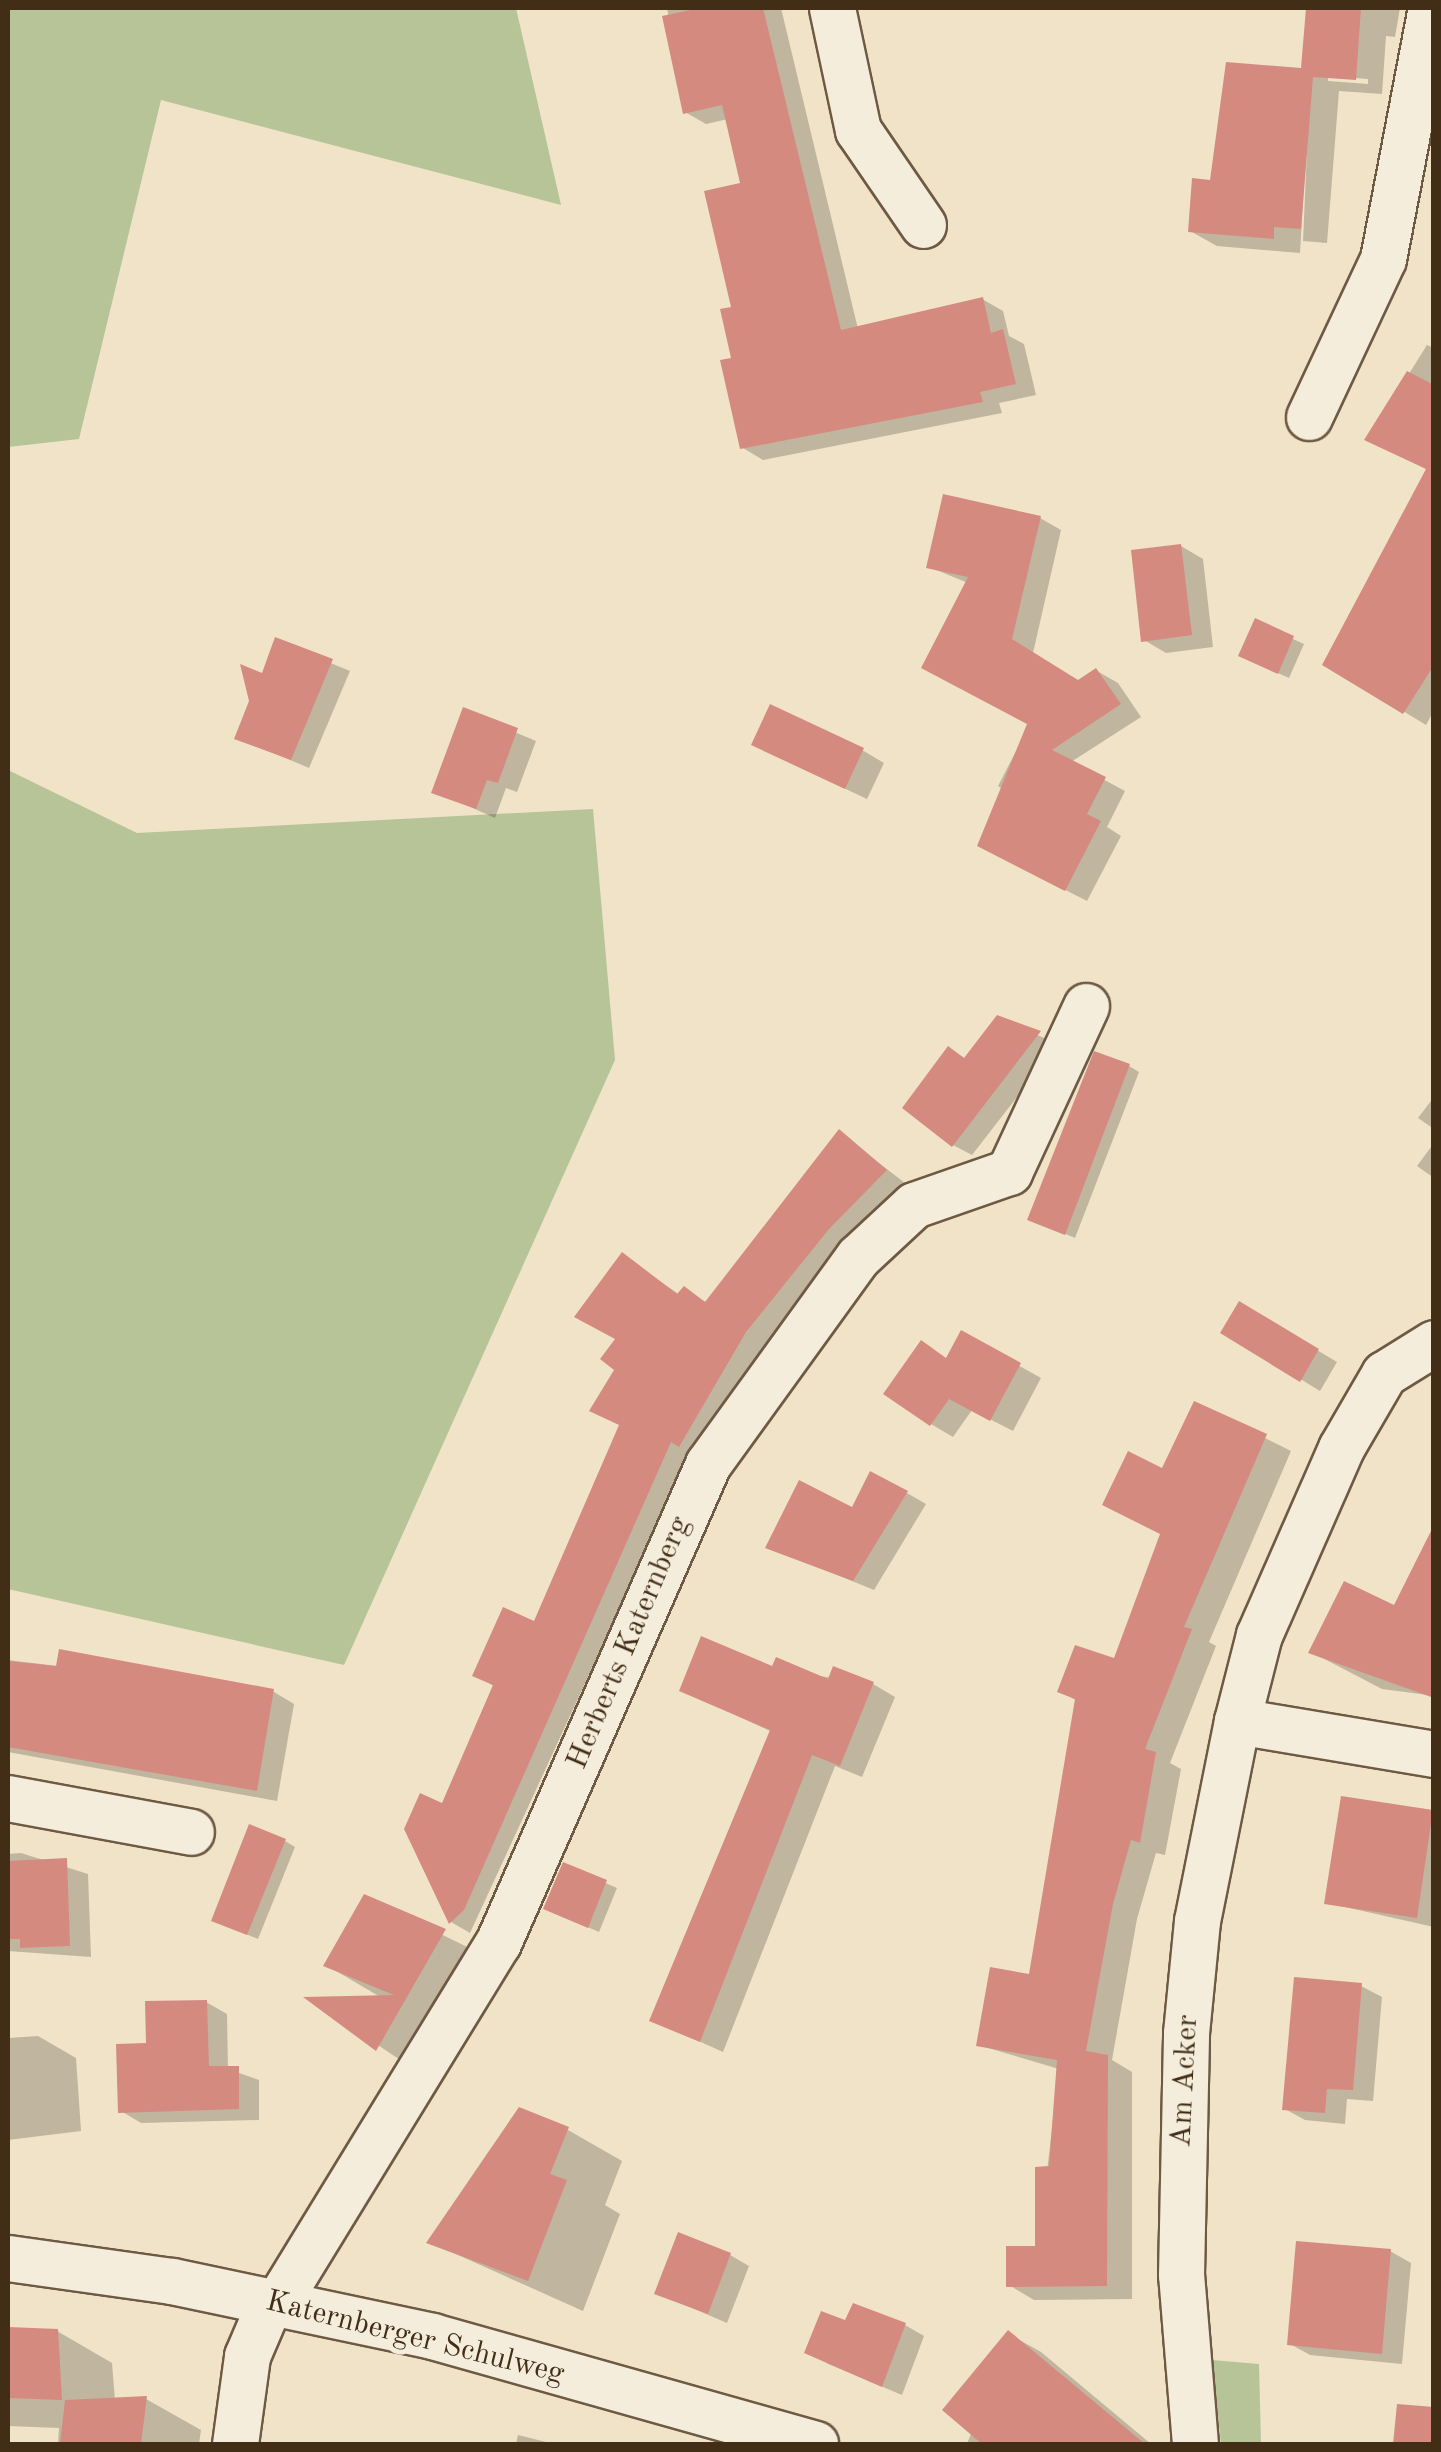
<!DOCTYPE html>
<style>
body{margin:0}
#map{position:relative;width:1441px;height:2452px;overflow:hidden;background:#f0e3c7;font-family:"Old Standard TT",serif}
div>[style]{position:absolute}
.green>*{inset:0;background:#b6c498}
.shadow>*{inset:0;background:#0003}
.building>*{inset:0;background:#d58a80}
.roads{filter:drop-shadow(2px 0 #6e5a43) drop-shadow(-2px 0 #6e5a43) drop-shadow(0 2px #6e5a43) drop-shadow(0 -2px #6e5a43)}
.minor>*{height:45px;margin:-22.5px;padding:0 22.5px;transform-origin:22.5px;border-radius:22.5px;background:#f5eddb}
span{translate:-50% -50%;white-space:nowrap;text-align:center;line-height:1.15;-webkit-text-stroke:10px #f5eddb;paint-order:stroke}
.street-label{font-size:30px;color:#422d17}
.frame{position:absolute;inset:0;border:10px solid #422d17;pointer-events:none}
</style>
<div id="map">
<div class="green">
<div style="clip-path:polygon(8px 8px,516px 8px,561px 205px,161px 100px,79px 439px,8px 447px)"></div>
<div style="clip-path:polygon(8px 770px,137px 833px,593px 809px,615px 1060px,344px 1665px,8px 1589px)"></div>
<div style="clip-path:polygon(1212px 2360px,1259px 2364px,1261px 2444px,1221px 2444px)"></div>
</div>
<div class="shadow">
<div style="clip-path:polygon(667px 8px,781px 8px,858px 329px,982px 299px,1003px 311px,1009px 336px,1024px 344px,1036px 395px,999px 403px,1002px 413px,763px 460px,743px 448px,734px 309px,743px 185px,728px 119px,706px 124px,685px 112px)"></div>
<div style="clip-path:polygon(evenodd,1309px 8px,1400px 8px,1395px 37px,1386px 36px,1382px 94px,1339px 91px,1327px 243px,1303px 241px,1310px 81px,1300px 253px,1217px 246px,1190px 231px,1213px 183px,1303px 71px,1309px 8px,1328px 76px,1368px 79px,1368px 84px,1328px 81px,1328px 76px)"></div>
<div style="clip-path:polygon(1427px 345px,1434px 348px,1434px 472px,1368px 439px)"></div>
<div style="clip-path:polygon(1434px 487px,1434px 710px,1426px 725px,1326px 664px)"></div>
<div style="clip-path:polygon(1040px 518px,1061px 530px,1033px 653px,1079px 682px,1097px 671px,1118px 683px,1141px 717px,1071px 762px,1125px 791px,1107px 827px,1121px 836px,1087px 901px,1001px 857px,1007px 792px,998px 786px,1030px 724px,968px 583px,929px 567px)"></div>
<div style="clip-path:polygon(1181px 546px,1203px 559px,1213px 647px,1166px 653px,1144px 640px)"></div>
<div style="clip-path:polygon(1256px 622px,1304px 644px,1289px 678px,1251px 661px)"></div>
<div style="clip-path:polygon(277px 641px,350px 671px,309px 768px,238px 738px)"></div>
<div style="clip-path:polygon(464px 711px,536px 741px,517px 792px,506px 788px,495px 818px,435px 791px)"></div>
<div style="clip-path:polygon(862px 750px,884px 763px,867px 799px,776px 756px)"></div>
<div style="clip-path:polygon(998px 1018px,1058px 1044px,972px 1155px,953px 1145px,949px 1049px,966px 1059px)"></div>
<div style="clip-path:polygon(1129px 1066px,1139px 1072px,1075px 1238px,1030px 1219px)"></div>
<div style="clip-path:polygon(1434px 1097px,1434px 1129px,1418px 1118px)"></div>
<div style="clip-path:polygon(840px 1133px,905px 1183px,848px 1239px,766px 1343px,700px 1456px,692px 1451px,470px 1933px,451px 1922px,407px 1829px,444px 1806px,495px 1687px,476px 1675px,535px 1624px,621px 1426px,622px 1255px,680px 1295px,685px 1289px,707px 1303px)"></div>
<div style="clip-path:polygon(1434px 1143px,1434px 1178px,1417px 1166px)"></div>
<div style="clip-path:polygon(1240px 1304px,1337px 1362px,1320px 1391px,1223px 1332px)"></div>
<div style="clip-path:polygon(962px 1334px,1041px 1378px,1013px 1431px,972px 1410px,953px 1437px,931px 1424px)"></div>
<div style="clip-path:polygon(1196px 1404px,1291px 1451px,1209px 1642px,1216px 1646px,1170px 1763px,1181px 1769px,1165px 1855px,1156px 1853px,1137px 1919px,1112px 2060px,1132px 2072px,1132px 2299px,1034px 2300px,1009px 2285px,1038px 2248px,1059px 2069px,978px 2045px,1031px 1976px,1077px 1701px,1060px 1691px,1115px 1661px,1163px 1535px,1164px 1471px)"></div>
<div style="clip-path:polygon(907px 1493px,926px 1504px,874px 1590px,769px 1547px)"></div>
<div style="clip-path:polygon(1395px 1609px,1428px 1695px,1382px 1689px,1311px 1652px)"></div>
<div style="clip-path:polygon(8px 1660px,274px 1692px,294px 1704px,277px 1801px,8px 1752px)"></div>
<div style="clip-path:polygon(774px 1669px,873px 1684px,895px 1697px,862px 1777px,835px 1766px,723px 2052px,652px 2020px,772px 1732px,682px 1690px)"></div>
<div style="clip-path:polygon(1343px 1799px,1434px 1813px,1434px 1927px,1327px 1903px)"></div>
<div style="clip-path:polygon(285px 1841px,295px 1847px,258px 1939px,224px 1925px)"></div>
<div style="clip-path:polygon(21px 1853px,88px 1874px,91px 1957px,8px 1951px,8px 1854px)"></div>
<div style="clip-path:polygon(564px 1865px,617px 1888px,599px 1932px,557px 1914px)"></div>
<div style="clip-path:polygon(365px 1897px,500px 1963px,432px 2081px,310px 2000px,382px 1998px,326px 1965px)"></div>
<div style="clip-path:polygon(1361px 1986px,1382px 1997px,1373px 2101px,1347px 2099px,1345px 2124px,1305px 2120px,1285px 2109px)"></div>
<div style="clip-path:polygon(206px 2002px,227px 2014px,228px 2069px,259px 2080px,259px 2120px,141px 2123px,121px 2111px,148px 2045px)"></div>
<div style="clip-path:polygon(38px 2036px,76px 2058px,81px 2131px,8px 2140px,8px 2038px)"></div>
<div style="clip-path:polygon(568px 2130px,622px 2161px,605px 2205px,620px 2214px,583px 2311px,429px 2242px)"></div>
<div style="clip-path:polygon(1390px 2251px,1411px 2263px,1402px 2364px,1310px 2355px,1290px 2344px)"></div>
<div style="clip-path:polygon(730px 2255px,749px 2266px,727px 2323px,657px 2293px)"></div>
<div style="clip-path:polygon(847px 2324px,905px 2325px,924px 2336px,902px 2395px,826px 2363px)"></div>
<div style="clip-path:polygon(8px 2330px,57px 2331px,112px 2363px,115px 2400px,146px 2399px,201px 2430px,199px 2444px,58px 2444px,59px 2428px,8px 2426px)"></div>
<div style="clip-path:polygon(1009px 2334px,1041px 2352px,1151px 2444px,967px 2444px)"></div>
<div style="clip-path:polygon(518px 2435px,554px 2444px,516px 2444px)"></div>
</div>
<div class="building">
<div style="clip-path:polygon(700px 8px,763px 8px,841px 330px,983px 297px,991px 333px,1003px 329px,1016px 384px,980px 392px,983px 402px,740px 449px,720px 360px,731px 358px,720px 309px,731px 307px,704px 191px,740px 183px,722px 105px,683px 114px,662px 16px)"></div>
<div style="clip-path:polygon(1306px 8px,1361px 8px,1356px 80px,1313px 77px,1301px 229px,1274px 227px,1274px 239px,1188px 232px,1192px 178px,1210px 180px,1226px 62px,1301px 68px)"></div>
<div style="clip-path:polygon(1407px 371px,1434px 385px,1434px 665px,1403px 714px,1322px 665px,1426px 469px,1364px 440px)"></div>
<div style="clip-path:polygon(943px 494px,1041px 516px,1012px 639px,1078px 680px,1096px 668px,1121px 704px,1052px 750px,1106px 777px,1087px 814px,1101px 821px,1065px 891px,977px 846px,1027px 724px,921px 668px,968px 577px,926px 568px)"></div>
<div style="clip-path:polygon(1181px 544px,1192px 635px,1141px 642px,1131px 550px)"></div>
<div style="clip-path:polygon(1255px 618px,1294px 636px,1278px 674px,1238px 656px)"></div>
<div style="clip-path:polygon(275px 637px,333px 659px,291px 760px,234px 739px,249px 701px,240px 664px,262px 673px)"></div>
<div style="clip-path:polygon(770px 704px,864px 748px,845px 789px,751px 745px)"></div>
<div style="clip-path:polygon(463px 707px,518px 728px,498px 783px,487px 780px,476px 809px,431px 793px)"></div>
<div style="clip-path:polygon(997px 1015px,1041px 1031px,952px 1147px,902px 1108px,948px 1046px,964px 1058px)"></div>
<div style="clip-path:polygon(1094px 1051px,1130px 1064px,1065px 1235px,1027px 1220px)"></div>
<div style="clip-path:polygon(839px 1129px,887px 1170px,829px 1229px,746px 1332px,679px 1447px,671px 1442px,464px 1910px,449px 1924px,404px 1829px,420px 1793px,442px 1803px,493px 1685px,472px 1676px,503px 1607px,534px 1621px,619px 1425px,589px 1411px,614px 1370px,600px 1359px,615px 1339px,574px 1317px,622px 1252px,677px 1294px,684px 1286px,705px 1302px)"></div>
<div style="clip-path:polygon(1239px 1301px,1319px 1349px,1300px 1382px,1220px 1333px)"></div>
<div style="clip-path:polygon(961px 1330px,1021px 1363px,990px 1421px,949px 1399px,930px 1426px,883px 1394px,921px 1340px,946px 1358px)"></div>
<div style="clip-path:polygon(1194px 1401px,1267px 1434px,1184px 1627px,1192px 1629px,1145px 1749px,1156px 1752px,1140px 1843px,1131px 1840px,1113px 1904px,1086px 2051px,1108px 2055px,1107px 2286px,1006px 2287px,1006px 2246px,1035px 2246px,1035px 2167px,1049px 2166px,1057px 2060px,976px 2046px,990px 1967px,1029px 1974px,1075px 1699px,1057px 1692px,1075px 1645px,1114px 1658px,1160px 1534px,1102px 1505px,1128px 1451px,1162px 1468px)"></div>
<div style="clip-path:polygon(870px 1471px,908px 1491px,853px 1581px,765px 1548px,799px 1480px,852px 1507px)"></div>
<div style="clip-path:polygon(1434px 1525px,1434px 1698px,1308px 1653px,1344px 1581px,1394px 1605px)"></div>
<div style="clip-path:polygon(701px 1636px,772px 1666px,776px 1657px,828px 1679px,833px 1666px,874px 1682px,840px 1766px,812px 1755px,700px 2042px,649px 2021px,770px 1730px,679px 1691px)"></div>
<div style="clip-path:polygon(59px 1649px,274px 1689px,257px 1791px,8px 1747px,8px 1661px,56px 1666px)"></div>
<div style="clip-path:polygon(1341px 1796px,1433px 1810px,1417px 1918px,1324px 1904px)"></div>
<div style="clip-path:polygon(249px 1824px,286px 1839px,247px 1935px,211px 1921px)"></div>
<div style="clip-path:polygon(67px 1858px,70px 1946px,20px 1948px,20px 1939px,8px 1939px,8px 1861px)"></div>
<div style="clip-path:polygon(563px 1862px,607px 1880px,588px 1928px,543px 1909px)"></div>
<div style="clip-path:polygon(364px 1894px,446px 1929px,376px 2051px,303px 1997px,394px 1995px,323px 1966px)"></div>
<div style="clip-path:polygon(1294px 1977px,1362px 1983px,1353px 2090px,1327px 2089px,1325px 2113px,1282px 2110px)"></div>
<div style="clip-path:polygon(207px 2000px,209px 2066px,239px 2066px,239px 2109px,118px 2113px,116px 2044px,146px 2043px,145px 2001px)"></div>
<div style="clip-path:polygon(519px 2107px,569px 2127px,550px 2174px,567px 2180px,528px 2281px,426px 2243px)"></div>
<div style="clip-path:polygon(678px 2232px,731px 2253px,708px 2314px,654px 2294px)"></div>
<div style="clip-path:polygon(1296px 2241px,1391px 2249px,1382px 2354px,1287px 2345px)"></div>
<div style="clip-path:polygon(853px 2303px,906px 2323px,882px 2387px,804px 2353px,821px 2311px,845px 2320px)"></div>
<div style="clip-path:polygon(8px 2327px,58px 2329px,62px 2400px,8px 2398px)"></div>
<div style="clip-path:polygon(1008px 2330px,1145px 2444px,982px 2444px,942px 2410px)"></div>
<div style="clip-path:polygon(147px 2396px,141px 2444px,60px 2444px,65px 2400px)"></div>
<div style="clip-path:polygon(1397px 2404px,1434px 2407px,1434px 2444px,1393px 2444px)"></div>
</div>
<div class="roads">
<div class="minor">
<div style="left:832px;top:8px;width:125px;rotate:78deg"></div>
<div style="left:858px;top:130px;width:115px;rotate:55.6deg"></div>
<div style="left:1309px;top:417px;width:174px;rotate:-64.9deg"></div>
<div style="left:1383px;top:259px;width:256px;rotate:-79.2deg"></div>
<div style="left:1237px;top:1721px;width:200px;rotate:9.5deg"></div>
<div style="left:8px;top:1798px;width:186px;rotate:10.5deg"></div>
<div style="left:8px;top:2258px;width:166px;rotate:8deg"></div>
<div style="left:172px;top:2281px;width:266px;rotate:11.9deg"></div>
<div style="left:432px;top:2336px;width:398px;rotate:15.7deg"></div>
<div style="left:277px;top:2303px;width:422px;rotate:-58.5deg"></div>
<div style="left:498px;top:1943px;width:523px;rotate:-66.33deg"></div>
<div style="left:708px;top:1464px;width:256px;rotate:-54.1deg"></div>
<div style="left:858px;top:1257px;width:76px;rotate:-42.9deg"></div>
<div style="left:914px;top:1205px;width:101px;rotate:-19.2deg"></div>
<div style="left:1009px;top:1172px;width:183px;rotate:-65.1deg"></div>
<div style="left:235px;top:2444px;width:89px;rotate:-82.2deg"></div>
<div style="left:247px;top:2356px;width:59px;rotate:-66.9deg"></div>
<div style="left:1195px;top:2444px;width:170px;rotate:-94.7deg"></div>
<div style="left:1181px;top:2275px;width:242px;rotate:-88.8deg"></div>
<div style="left:1186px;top:2033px;width:113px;rotate:-84.4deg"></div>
<div style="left:1197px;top:1921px;width:204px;rotate:-78.7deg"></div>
<div style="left:1237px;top:1721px;width:89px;rotate:-75.7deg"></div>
<div style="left:1259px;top:1635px;width:204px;rotate:-66.3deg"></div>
<div style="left:1341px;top:1448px;width:86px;rotate:-59.8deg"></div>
<div style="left:1384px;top:1374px;width:59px;rotate:-31.8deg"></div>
</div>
</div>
<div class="street-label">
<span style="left:629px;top:1643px;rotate:-67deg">Herberts Katernberg</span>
<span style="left:1185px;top:2081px;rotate:-87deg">Am Acker</span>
<span style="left:415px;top:2338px;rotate:14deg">Katernberger Schulweg</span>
</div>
<div class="frame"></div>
</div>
